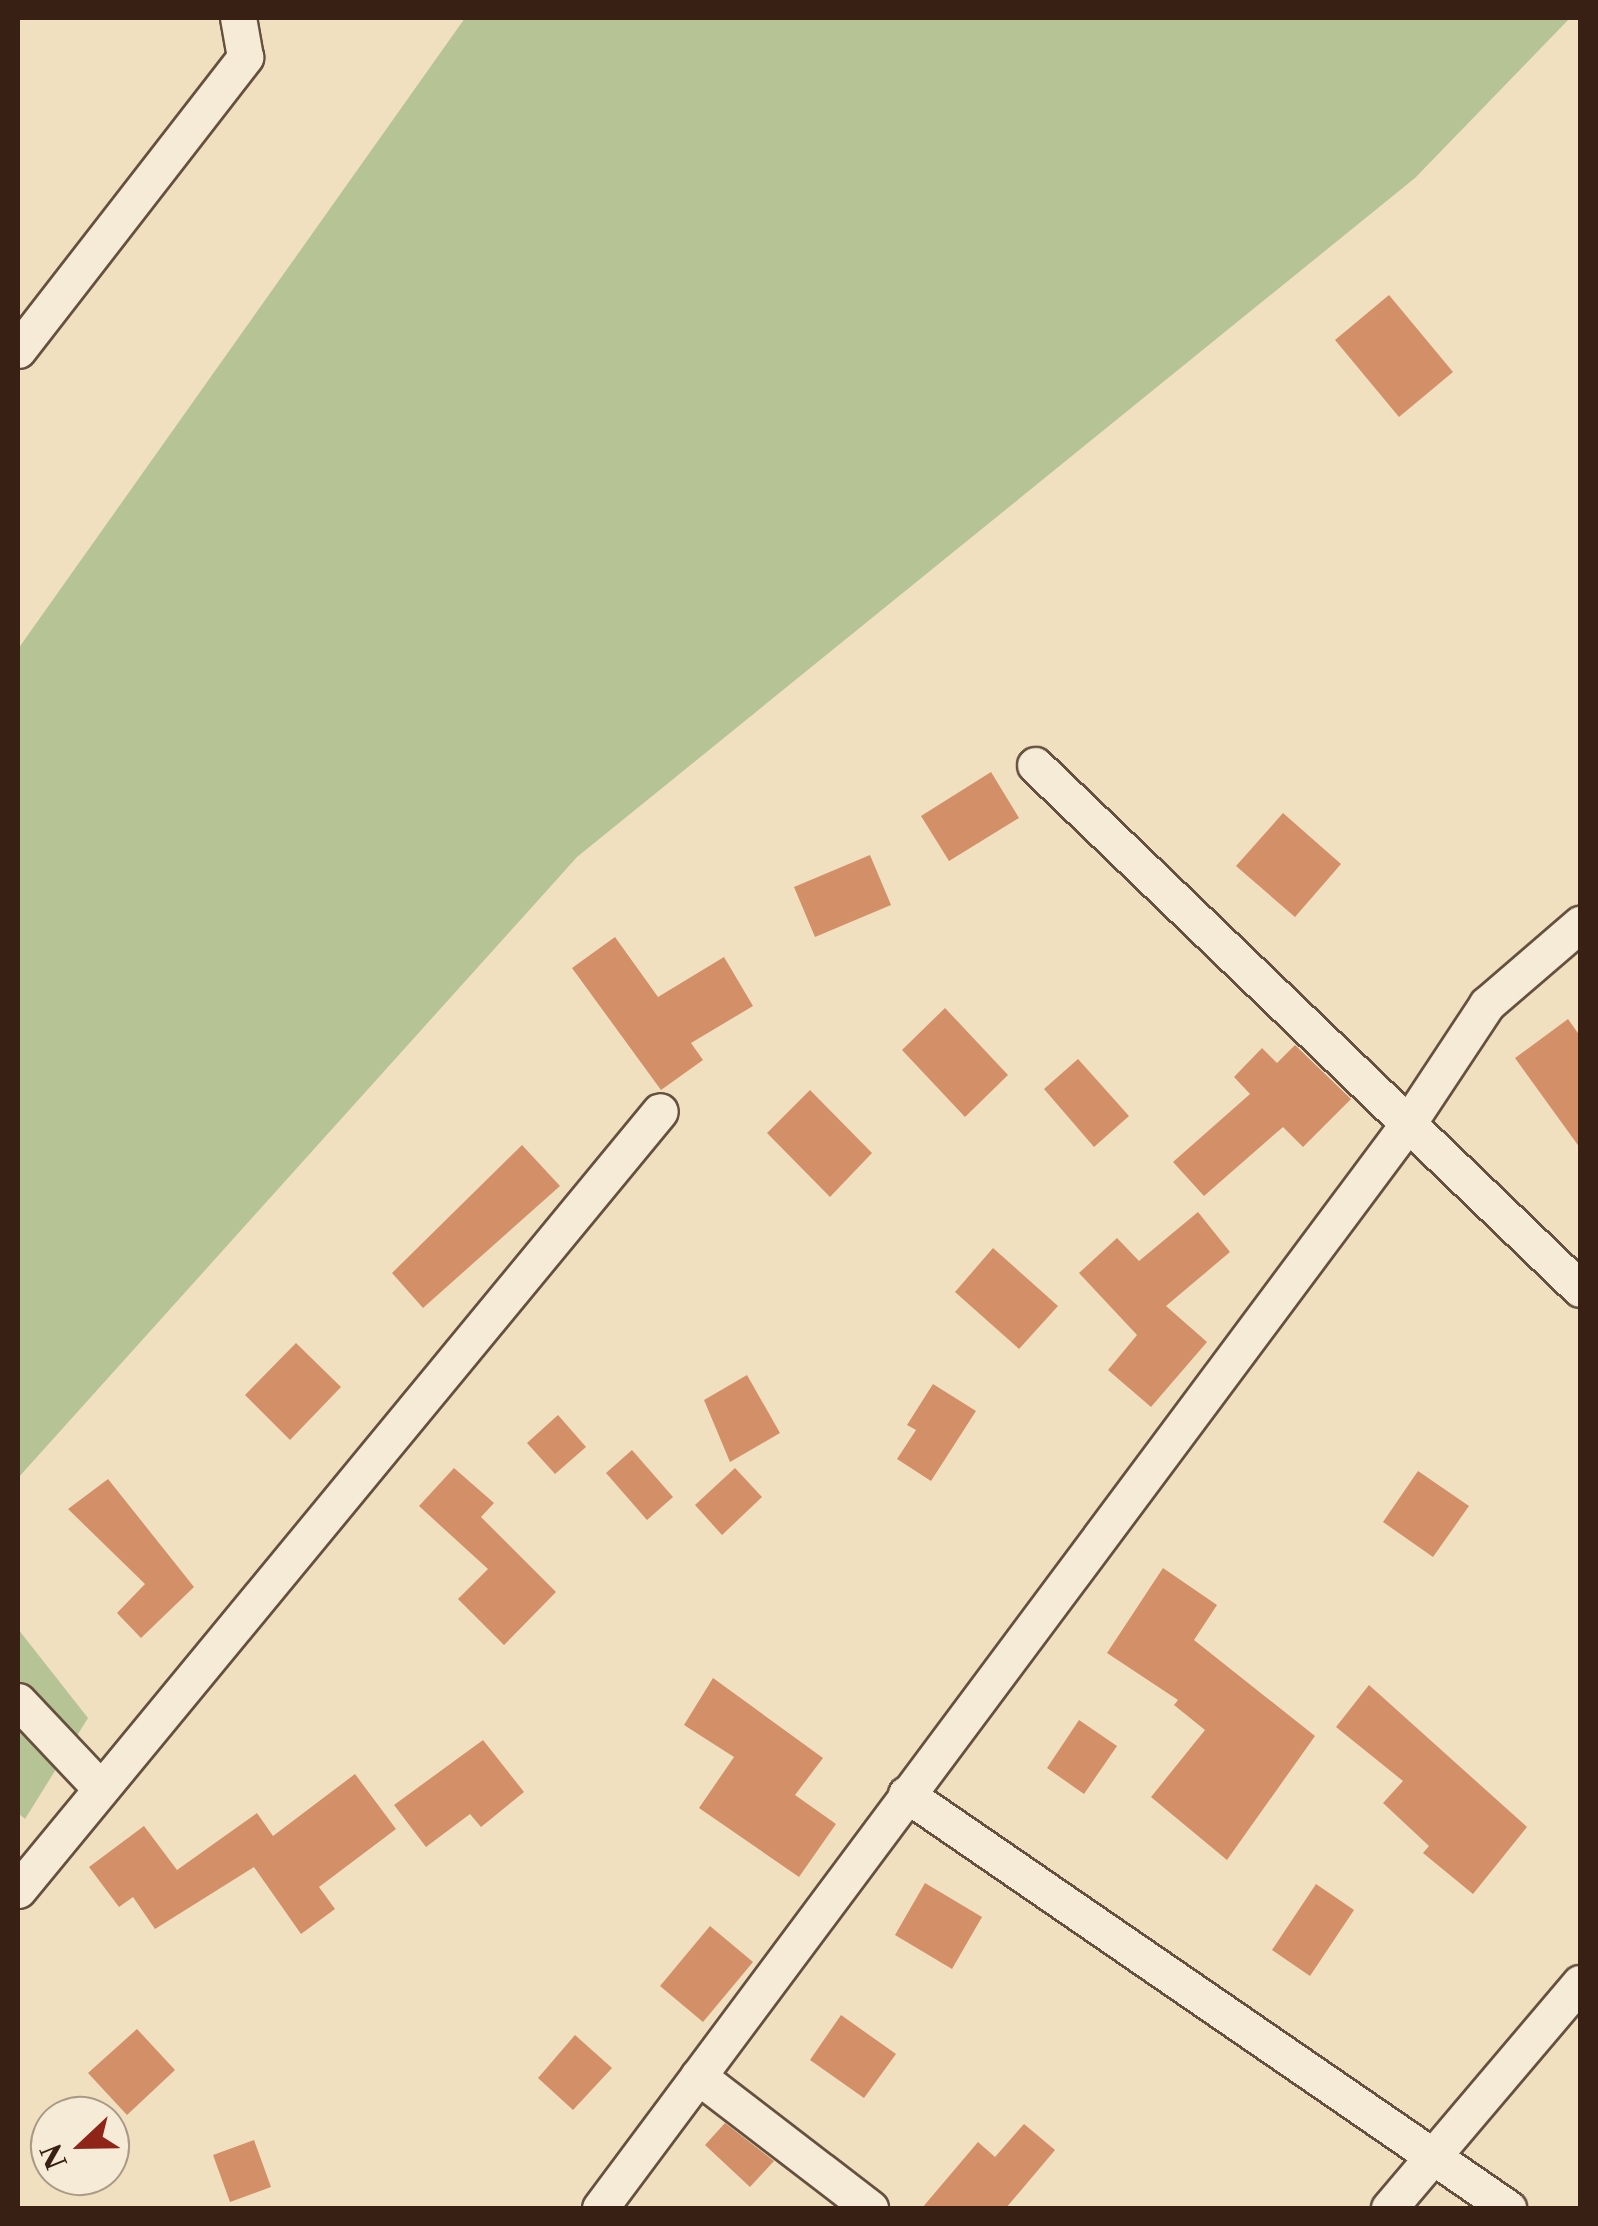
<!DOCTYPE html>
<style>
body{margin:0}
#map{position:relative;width:1598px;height:2226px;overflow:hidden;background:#f0e0c0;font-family:"Libre Caslon Text",serif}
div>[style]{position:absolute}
.green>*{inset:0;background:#b6c395}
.building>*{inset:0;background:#d39068}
.roads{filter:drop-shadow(2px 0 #66503f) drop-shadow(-2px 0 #66503f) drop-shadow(0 2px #66503f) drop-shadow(0 -2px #66503f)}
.street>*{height:35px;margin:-17.5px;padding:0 17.5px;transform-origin:17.5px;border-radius:17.5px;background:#f5ebd6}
span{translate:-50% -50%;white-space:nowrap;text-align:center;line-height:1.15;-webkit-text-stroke:8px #f5ebd6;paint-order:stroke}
.frame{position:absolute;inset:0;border:20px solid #382014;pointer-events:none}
.north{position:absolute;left:30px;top:2096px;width:100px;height:100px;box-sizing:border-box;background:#f5ebd6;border:2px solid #a99a88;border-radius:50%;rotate:248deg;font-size:28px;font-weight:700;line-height:40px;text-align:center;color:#382014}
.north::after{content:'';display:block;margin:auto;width:35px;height:45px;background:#8f2418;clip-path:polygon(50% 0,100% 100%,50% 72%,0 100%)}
</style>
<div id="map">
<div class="green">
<div style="clip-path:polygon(465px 18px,1570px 18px,1415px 178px,577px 857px,18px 1478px,18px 649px)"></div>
<div style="clip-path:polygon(18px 1629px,88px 1718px,25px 1819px,18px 1813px)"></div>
</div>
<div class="building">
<div style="clip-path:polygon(1389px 295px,1453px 372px,1399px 417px,1335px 340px)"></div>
<div style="clip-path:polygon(991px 772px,1019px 818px,949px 861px,921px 816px)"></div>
<div style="clip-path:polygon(1283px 813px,1341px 864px,1295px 917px,1236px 866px)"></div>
<div style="clip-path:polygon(870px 855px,891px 905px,815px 937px,794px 887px)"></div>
<div style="clip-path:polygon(615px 937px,658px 997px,724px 957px,753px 1006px,691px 1043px,703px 1060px,661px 1090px,572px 968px)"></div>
<div style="clip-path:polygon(945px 1008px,1008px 1075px,965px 1117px,902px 1050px)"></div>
<div style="clip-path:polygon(1568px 1019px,1580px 1036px,1580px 1148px,1515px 1058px)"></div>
<div style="clip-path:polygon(1295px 1045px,1351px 1099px,1303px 1147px,1283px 1127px,1204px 1196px,1173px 1162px,1250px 1094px,1234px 1077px,1262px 1048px,1277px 1063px)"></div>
<div style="clip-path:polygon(1078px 1059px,1129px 1116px,1094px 1147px,1044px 1089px)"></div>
<div style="clip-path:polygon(810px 1090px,872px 1153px,830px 1197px,767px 1133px)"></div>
<div style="clip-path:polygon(522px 1145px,560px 1186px,423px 1308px,392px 1273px)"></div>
<div style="clip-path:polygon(1198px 1212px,1230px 1252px,1166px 1306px,1207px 1342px,1151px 1407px,1108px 1370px,1137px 1335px,1079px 1273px,1117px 1238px,1139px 1261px)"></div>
<div style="clip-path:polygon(993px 1248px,1058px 1306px,1019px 1349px,955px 1292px)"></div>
<div style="clip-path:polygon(296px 1343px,341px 1387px,290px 1440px,245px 1395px)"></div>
<div style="clip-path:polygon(747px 1375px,780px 1433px,730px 1462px,704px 1400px)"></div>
<div style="clip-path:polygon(933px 1384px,976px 1411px,931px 1481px,897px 1459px,916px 1430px,907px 1425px)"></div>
<div style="clip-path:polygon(558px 1415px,586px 1447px,555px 1474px,527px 1443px)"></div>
<div style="clip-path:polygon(632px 1450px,673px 1497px,647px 1520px,606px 1473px)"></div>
<div style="clip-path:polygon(454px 1468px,494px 1503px,481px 1517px,556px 1592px,504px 1645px,458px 1599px,488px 1569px,419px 1506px)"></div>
<div style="clip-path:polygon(735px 1468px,762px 1497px,722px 1535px,695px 1505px)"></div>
<div style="clip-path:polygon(1418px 1471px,1469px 1506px,1433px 1557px,1383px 1522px)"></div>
<div style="clip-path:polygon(108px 1479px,194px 1587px,141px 1638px,117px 1613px,145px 1584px,68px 1509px)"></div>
<div style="clip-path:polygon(1163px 1568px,1217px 1605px,1194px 1640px,1315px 1736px,1227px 1860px,1151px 1797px,1205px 1730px,1174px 1705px,1178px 1700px,1107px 1653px)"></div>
<div style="clip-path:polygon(713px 1678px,823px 1758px,795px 1795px,836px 1824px,799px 1877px,699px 1808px,734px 1757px,684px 1725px)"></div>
<div style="clip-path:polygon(1369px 1685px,1527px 1827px,1473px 1894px,1423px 1853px,1429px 1846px,1383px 1803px,1403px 1781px,1336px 1727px)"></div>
<div style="clip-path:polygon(1079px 1720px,1117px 1746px,1084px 1794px,1047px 1768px)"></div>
<div style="clip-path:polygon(483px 1740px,524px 1792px,481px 1827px,470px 1814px,426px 1847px,394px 1805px)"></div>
<div style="clip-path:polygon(355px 1774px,396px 1829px,319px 1887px,335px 1909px,301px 1934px,254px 1867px,155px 1929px,133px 1897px,119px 1907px,89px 1867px,144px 1826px,177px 1870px,257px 1813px,273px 1836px)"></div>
<div style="clip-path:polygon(925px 1883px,982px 1917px,952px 1969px,895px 1935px)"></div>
<div style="clip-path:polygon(1316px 1884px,1354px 1910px,1310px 1976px,1272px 1950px)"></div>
<div style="clip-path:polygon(710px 1926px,753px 1962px,703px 2022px,660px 1986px)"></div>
<div style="clip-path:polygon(841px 2015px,896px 2054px,864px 2098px,810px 2060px)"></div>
<div style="clip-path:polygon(137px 2029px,175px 2070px,127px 2115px,88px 2073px)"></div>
<div style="clip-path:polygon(575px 2035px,612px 2068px,573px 2110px,538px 2078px)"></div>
<div style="clip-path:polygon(725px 2123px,774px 2161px,750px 2187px,705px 2145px)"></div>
<div style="clip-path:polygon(1024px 2124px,1055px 2150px,1006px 2208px,922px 2208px,978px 2142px,995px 2157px)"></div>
<div style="clip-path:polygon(254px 2140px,271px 2187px,230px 2202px,213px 2155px)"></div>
</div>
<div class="roads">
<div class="street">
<div style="left:18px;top:350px;width:371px;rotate:-52.2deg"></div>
<div style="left:245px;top:57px;width:40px;rotate:-100deg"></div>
<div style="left:1035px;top:765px;width:756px;rotate:43.87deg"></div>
<div style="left:18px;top:1701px;width:120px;rotate:46.7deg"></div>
<div style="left:906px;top:1794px;width:731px;rotate:34.52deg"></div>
<div style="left:18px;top:1890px;width:1009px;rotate:-50.51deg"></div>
<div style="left:698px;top:2076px;width:217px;rotate:37.5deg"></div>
<div style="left:600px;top:2208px;width:1351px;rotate:-53.31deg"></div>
<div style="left:1407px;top:1125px;width:145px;rotate:-56.5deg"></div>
<div style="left:1487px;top:1004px;width:123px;rotate:-40.7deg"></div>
<div style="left:1389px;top:2208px;width:295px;rotate:-49.7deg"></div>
</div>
</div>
<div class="frame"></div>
<div class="north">N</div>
</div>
